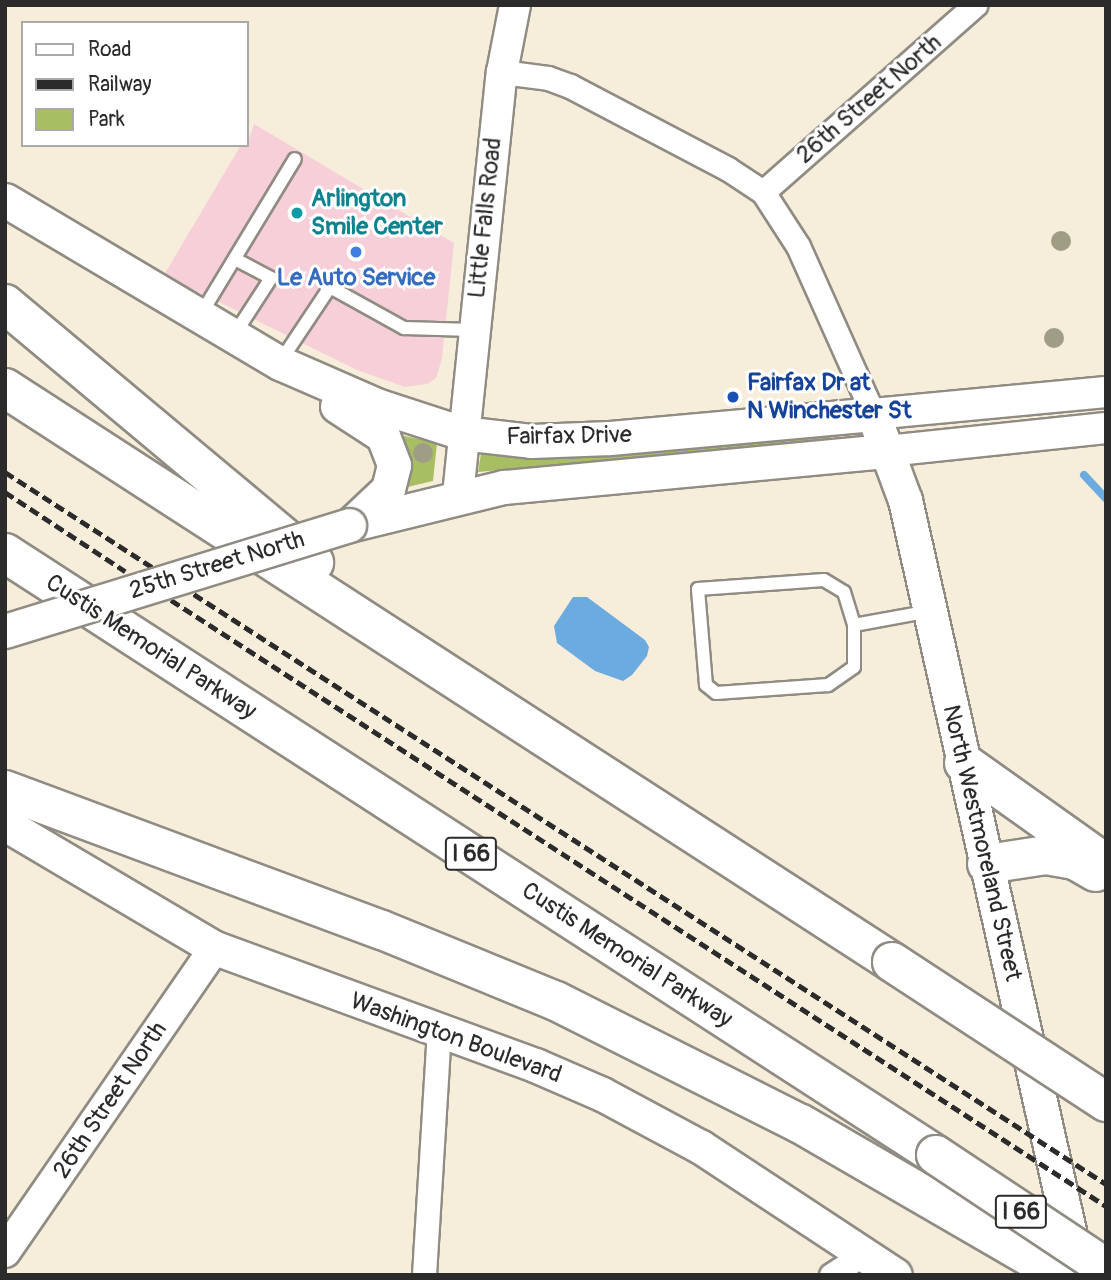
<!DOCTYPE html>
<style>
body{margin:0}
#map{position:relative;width:1111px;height:1280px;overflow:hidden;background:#f6eddb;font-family:Pangolin,sans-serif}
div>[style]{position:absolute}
.built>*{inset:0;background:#f6cfd9}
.green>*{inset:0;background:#a8be63}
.water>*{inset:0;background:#6cabdf}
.stream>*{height:8px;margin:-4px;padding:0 4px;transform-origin:4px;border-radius:4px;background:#6cabdf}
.roads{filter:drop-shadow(2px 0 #908c83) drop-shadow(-2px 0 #908c83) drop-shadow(0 2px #908c83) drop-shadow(0 -2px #908c83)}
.service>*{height:12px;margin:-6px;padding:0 6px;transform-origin:6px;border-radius:6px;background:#fff}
.minor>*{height:23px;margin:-11.5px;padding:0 11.5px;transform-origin:11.5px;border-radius:11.5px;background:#fff}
.tertiary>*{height:30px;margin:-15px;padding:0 15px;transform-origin:15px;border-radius:15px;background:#fff}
.secondary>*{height:33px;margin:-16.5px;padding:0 16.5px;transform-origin:16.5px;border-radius:16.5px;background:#fff}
.motorway>*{height:38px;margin:-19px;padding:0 19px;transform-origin:19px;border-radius:19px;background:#fff}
.rail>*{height:5px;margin-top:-2.5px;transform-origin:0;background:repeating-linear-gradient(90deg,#2b2b2b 0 10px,transparent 0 15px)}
.bridges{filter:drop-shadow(2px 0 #908c83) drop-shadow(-2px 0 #908c83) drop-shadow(0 2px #908c83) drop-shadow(0 -2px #908c83)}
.secondary-bridge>*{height:33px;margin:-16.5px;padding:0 16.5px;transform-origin:16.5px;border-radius:16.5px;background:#fff}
.motorway-bridge>*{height:38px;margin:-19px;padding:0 19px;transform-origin:19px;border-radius:19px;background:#fff}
.trees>*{width:20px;height:20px;margin:-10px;border-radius:50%;background:#9f9e85}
.dots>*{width:19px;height:19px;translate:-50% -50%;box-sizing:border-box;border:4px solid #fff;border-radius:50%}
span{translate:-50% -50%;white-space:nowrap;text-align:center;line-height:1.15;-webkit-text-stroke:6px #fff;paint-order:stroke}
.shield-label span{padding:2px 5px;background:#fff;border:2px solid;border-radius:5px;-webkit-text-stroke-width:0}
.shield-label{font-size:23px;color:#2b2b2b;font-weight:700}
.street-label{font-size:24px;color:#2b2b2b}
.culture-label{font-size:24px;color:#0d838f;font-weight:700}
.left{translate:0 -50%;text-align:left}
.shop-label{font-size:24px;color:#366cbe;font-weight:700}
.transit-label{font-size:24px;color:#164399;font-weight:700}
.frame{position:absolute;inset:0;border:7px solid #2b2b2b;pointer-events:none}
.legend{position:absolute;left:21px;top:21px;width:228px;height:126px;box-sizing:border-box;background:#fff;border:2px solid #aaa;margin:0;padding:9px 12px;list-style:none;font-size:21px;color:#2b2b2b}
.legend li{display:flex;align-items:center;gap:14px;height:35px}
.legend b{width:35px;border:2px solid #aaa}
</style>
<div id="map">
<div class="built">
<div style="clip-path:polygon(254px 124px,454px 243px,442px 358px,436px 378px,427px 384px,405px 387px,357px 370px,164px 275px,241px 145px,247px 145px)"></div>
</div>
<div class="green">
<div style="clip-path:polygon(836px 432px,829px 440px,478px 472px,482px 447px)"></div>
<div style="clip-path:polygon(400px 435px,437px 443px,433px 481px,403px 488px)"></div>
</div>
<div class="water">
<div style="clip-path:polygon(573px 597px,587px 597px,645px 640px,649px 647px,647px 656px,632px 675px,623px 681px,595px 671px,557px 643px,554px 626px)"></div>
</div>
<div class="stream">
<div style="left:1084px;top:475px;width:33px;rotate:47deg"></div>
</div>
<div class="roads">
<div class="service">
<div style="left:201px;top:314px;width:181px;rotate:-58.8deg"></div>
<div style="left:234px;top:335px;width:68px;rotate:-57deg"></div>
<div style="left:271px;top:278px;width:41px;rotate:-152.2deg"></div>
<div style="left:280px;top:362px;width:90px;rotate:-56.3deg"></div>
<div style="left:330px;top:287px;width:85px;rotate:29deg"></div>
<div style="left:404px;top:328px;width:69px;rotate:1.7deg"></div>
<div style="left:854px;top:625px;width:42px;rotate:90deg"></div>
<div style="left:854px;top:667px;width:32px;rotate:145deg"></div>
<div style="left:828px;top:685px;width:112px;rotate:175.9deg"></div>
<div style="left:716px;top:693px;width:13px;rotate:-141deg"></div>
<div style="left:706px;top:685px;width:96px;rotate:-94.8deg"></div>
<div style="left:698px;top:589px;width:126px;rotate:-4.1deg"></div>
<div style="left:824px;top:580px;width:23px;rotate:31deg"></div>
<div style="left:844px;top:592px;width:34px;rotate:73deg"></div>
<div style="left:854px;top:625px;width:77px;rotate:-10.4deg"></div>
</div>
<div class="minor">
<div style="left:502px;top:72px;width:46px;rotate:7.4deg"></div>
<div style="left:548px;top:78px;width:23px;rotate:20deg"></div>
<div style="left:570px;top:86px;width:178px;rotate:27.7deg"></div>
<div style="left:728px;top:169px;width:42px;rotate:33.3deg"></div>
<div style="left:763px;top:192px;width:64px;rotate:57.1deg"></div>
<div style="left:798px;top:246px;width:184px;rotate:65.9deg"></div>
<div style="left:763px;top:192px;width:283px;rotate:-41.4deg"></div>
<div style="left:424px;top:1275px;width:245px;rotate:-86.5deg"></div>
<div style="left:831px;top:1275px;width:38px;rotate:-33deg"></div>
</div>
<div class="tertiary">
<div style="left:873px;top:414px;width:234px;rotate:-5.4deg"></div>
<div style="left:887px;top:451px;width:220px;rotate:-6deg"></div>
<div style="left:458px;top:495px;width:425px;rotate:-84.1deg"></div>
<div style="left:502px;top:72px;width:68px;rotate:-79deg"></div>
<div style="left:5px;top:1252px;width:369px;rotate:-55.4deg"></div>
</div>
<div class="secondary">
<div style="left:5px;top:200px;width:320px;rotate:30.7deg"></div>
<div style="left:280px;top:363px;width:108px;rotate:23.5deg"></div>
<div style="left:379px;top:406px;width:87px;rotate:18deg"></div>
<div style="left:462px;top:433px;width:69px;rotate:6.6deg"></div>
<div style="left:531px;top:441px;width:79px;rotate:-2.2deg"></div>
<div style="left:610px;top:438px;width:264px;rotate:-5.2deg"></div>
<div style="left:873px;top:414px;width:92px;rotate:69.6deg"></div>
<div style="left:905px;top:500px;width:781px;rotate:77.35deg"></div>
<div style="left:337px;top:406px;width:55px;rotate:33.1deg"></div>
<div style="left:383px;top:436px;width:31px;rotate:69deg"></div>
<div style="left:394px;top:465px;width:25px;rotate:104deg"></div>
<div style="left:388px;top:489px;width:48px;rotate:136.7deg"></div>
<div style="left:349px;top:525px;width:160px;rotate:-13.8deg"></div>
<div style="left:504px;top:487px;width:385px;rotate:-5.4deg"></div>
<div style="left:5px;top:824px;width:244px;rotate:30.6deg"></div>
<div style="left:215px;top:948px;width:341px;rotate:20.1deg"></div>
<div style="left:535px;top:1065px;width:73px;rotate:23.4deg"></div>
<div style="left:602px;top:1094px;width:112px;rotate:28.2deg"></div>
<div style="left:701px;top:1147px;width:232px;rotate:33.4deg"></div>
</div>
<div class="motorway">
<div style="left:5px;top:304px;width:403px;rotate:39.9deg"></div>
<div style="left:5px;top:388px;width:1057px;rotate:32.91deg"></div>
<div style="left:5px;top:553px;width:1109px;rotate:32.89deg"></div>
<div style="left:964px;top:763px;width:174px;rotate:35.4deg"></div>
<div style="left:5px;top:790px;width:402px;rotate:20.4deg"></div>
<div style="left:382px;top:930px;width:188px;rotate:22.2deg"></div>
<div style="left:556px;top:1001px;width:274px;rotate:26.7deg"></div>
<div style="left:801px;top:1124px;width:302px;rotate:30.1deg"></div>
<div style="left:987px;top:864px;width:60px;rotate:-8.7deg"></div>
<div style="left:1046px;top:855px;width:29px;rotate:10deg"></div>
<div style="left:1075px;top:860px;width:24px;rotate:30deg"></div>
</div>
</div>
<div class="rail">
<div style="left:5px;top:472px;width:1311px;rotate:32.89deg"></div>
<div style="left:5px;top:492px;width:144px;rotate:33.4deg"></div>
<div style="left:171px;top:600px;width:1114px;rotate:32.95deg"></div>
</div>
<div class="bridges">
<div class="secondary-bridge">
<div style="left:5px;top:631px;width:360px;rotate:-17.1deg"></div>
</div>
<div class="motorway-bridge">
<div style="left:892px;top:962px;width:256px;rotate:33.2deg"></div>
<div style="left:936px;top:1155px;width:204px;rotate:33.6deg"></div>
</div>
</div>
<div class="trees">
<div style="left:1061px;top:241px"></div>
<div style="left:1054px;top:338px"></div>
<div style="left:423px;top:453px"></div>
</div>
<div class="dots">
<div style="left:297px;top:213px;background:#0f9aa8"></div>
<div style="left:356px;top:252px;background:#3f7fe0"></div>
<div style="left:733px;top:397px;background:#1a4fb4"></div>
</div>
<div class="shield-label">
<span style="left:471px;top:854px">I 66</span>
<span style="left:1021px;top:1212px">I 66</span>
</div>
<div class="street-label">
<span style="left:869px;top:99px;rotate:-41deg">26th Street North</span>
<span style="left:485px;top:218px;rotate:-84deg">Little Falls Road</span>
<span style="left:569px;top:436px;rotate:-1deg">Fairfax Drive</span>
<span style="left:217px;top:565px;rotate:-17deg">25th Street North</span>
<span style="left:151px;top:647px;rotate:33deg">Custis Memorial Parkway</span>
<span style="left:982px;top:843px;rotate:77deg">North Westmoreland Street</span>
<span style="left:627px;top:955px;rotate:33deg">Custis Memorial Parkway</span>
<span style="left:456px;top:1038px;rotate:20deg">Washington Boulevard</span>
<span style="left:110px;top:1100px;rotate:-56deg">26th Street North</span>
</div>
<div class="culture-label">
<span class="left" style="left:311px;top:213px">Arlington<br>Smile Center</span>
</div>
<div class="shop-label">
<span style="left:356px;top:278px">Le Auto Service</span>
</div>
<div class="transit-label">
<span class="left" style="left:747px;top:397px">Fairfax Dr at<br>N Winchester St</span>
</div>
<div class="frame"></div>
<ul class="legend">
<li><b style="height:9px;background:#fff"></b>Road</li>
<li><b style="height:9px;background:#2b2b2b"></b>Railway</li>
<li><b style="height:19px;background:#a8be63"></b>Park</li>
</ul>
</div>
